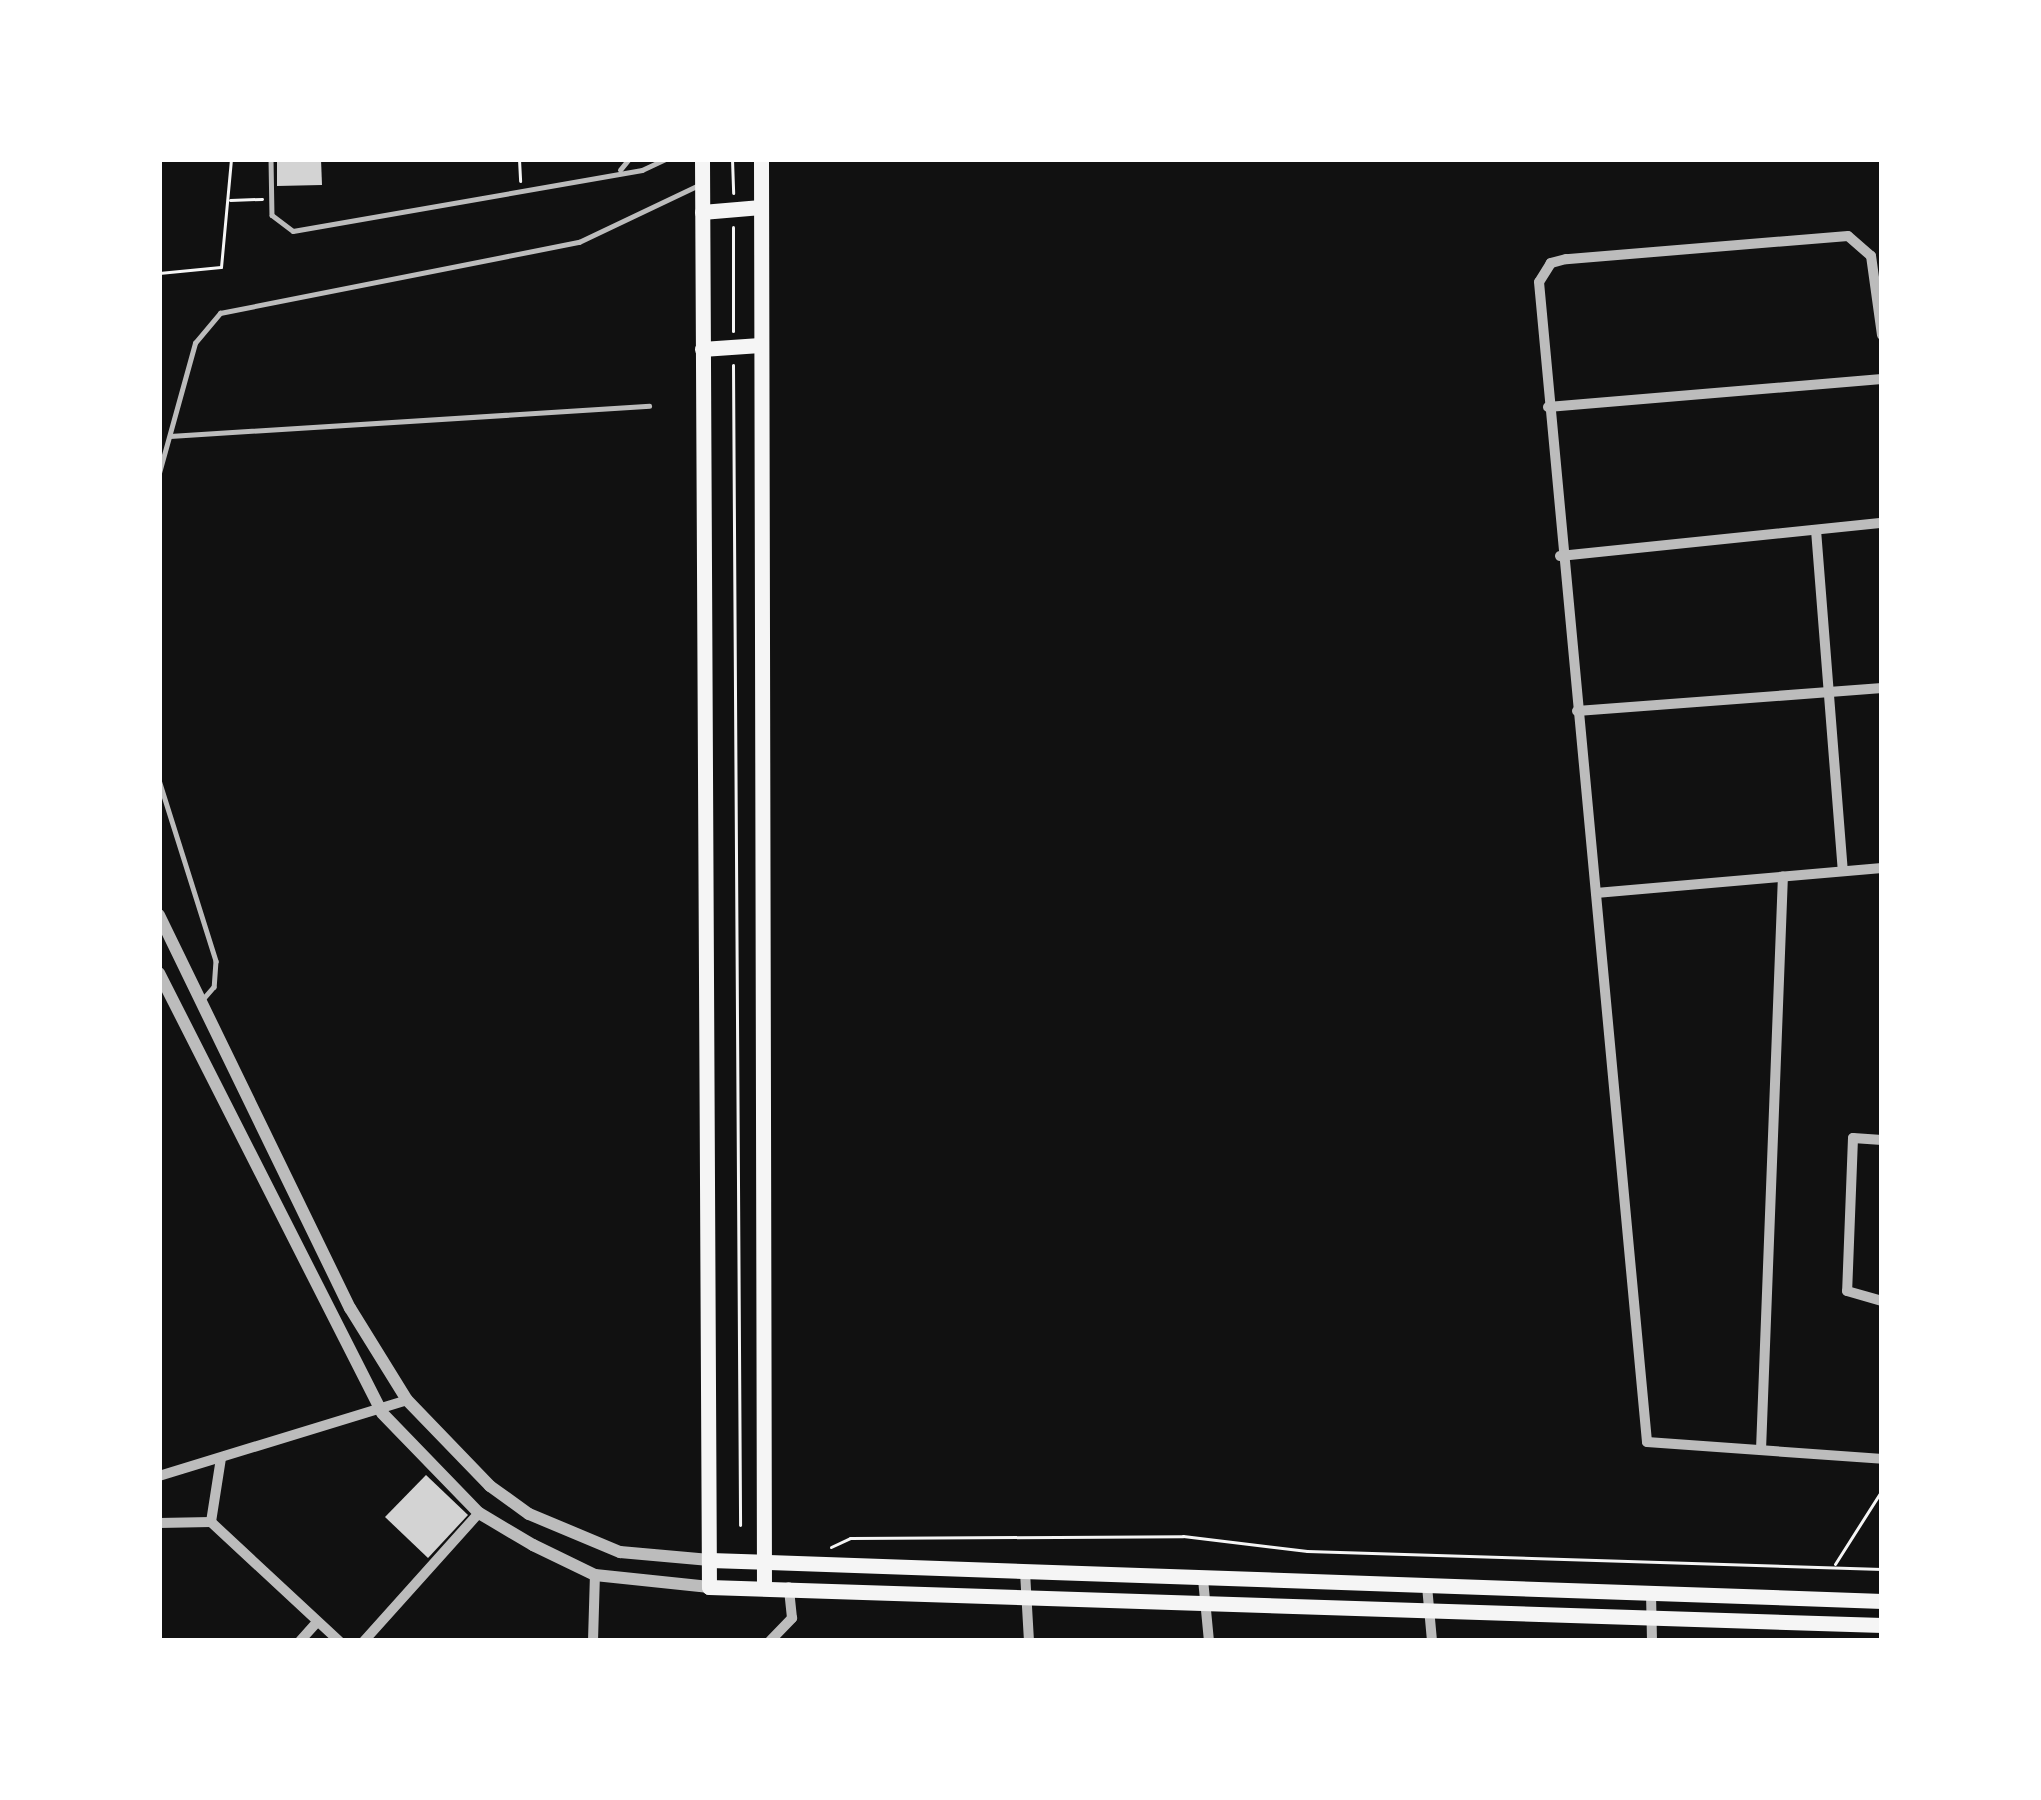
<!DOCTYPE html>
<style>
body{margin:0}
#map{position:relative;width:2041px;height:1800px;overflow:hidden;background:#111;font-family:"DejaVu Sans",sans-serif}
div>[style]{position:absolute}
.building>*{inset:0;background:#d3d3d3}
.path>*{height:3px;margin:-1.5px;padding:0 1.5px;transform-origin:1.5px;border-radius:1.5px;background:#f5f5f5}
.service>*{height:4.5px;margin:-2.25px;padding:0 2.25px;transform-origin:2.25px;border-radius:2.25px;background:#bcbcbc}
.minor>*{height:10px;margin:-5px;padding:0 5px;transform-origin:5px;border-radius:5px;background:#bcbcbc}
.tertiary>*{height:12px;margin:-6px;padding:0 6px;transform-origin:6px;border-radius:6px;background:#bcbcbc}
.secondary>*{height:15px;margin:-7.5px;padding:0 7.5px;transform-origin:7.5px;border-radius:7.5px;background:#f5f5f5}
span{translate:-50% -50%;white-space:nowrap;text-align:center;line-height:1.15;-webkit-text-stroke:9px #fff;paint-order:stroke}
.frame{position:absolute;inset:0;border:162px solid #fff;pointer-events:none}
</style>
<div id="map">
<div class="building">
<div style="clip-path:polygon(277px 159px,321px 159px,322px 185px,277px 186px)"></div>
<div style="clip-path:polygon(426px 1475px,468px 1515px,428px 1558px,385px 1517px)"></div>
</div>
<div class="path">
<div style="left:519px;top:159px;width:22px;rotate:87deg"></div>
<div style="left:732px;top:159px;width:34px;rotate:88deg"></div>
<div style="left:230px;top:200px;width:32px;rotate:-2deg"></div>
<div style="left:733px;top:227px;width:104px;rotate:90deg"></div>
<div style="left:159px;top:273px;width:62px;rotate:-5.5deg"></div>
<div style="left:221px;top:267px;width:108px;rotate:-84.7deg"></div>
<div style="left:733px;top:365px;width:1160px;rotate:89.65deg"></div>
<div style="left:831px;top:1547px;width:21px;rotate:-25deg"></div>
<div style="left:850px;top:1538px;width:333px;rotate:-0.3deg"></div>
<div style="left:1183px;top:1536px;width:125px;rotate:6.9deg"></div>
<div style="left:1307px;top:1551px;width:575px;rotate:1.79deg"></div>
<div style="left:1835px;top:1564px;width:88px;rotate:-57.6deg"></div>
</div>
<div class="service">
<div style="left:271px;top:159px;width:56px;rotate:89deg"></div>
<div style="left:272px;top:215px;width:26px;rotate:37deg"></div>
<div style="left:293px;top:231px;width:354px;rotate:-9.9deg"></div>
<div style="left:642px;top:170px;width:26px;rotate:-25deg"></div>
<div style="left:620px;top:170px;width:14px;rotate:-51deg"></div>
<div style="left:170px;top:436px;width:480px;rotate:-3.6deg"></div>
<div style="left:159px;top:473px;width:135px;rotate:-74.5deg"></div>
<div style="left:195px;top:343px;width:39px;rotate:-50deg"></div>
<div style="left:220px;top:313px;width:366px;rotate:-11.2deg"></div>
<div style="left:579px;top:242px;width:131px;rotate:-25.4deg"></div>
<div style="left:159px;top:780px;width:190px;rotate:72.5deg"></div>
<div style="left:216px;top:961px;width:26px;rotate:94deg"></div>
<div style="left:214px;top:987px;width:18px;rotate:131deg"></div>
</div>
<div class="minor">
<div style="left:1882px;top:335px;width:80px;rotate:-97.9deg"></div>
<div style="left:1871px;top:256px;width:30px;rotate:-139deg"></div>
<div style="left:1848px;top:236px;width:283px;rotate:175.3deg"></div>
<div style="left:1566px;top:259px;width:16px;rotate:165deg"></div>
<div style="left:1551px;top:263px;width:22px;rotate:122deg"></div>
<div style="left:1539px;top:282px;width:1165px;rotate:84.68deg"></div>
<div style="left:1647px;top:1442px;width:236px;rotate:4.1deg"></div>
<div style="left:1548px;top:407px;width:335px;rotate:-4.8deg"></div>
<div style="left:1816px;top:530px;width:342px;rotate:85.5deg"></div>
<div style="left:1560px;top:556px;width:324px;rotate:-5.9deg"></div>
<div style="left:1577px;top:711px;width:306px;rotate:-4.3deg"></div>
<div style="left:1596px;top:893px;width:287px;rotate:-5deg"></div>
<div style="left:1882px;top:1140px;width:29px;rotate:-176deg"></div>
<div style="left:1853px;top:1138px;width:153px;rotate:92.2deg"></div>
<div style="left:1847px;top:1291px;width:36px;rotate:16deg"></div>
<div style="left:1761px;top:1450px;width:574px;rotate:-87.81deg"></div>
<div style="left:159px;top:1476px;width:259px;rotate:-17deg"></div>
<div style="left:211px;top:1522px;width:65px;rotate:-81.1deg"></div>
<div style="left:159px;top:1523px;width:52px;rotate:-1.1deg"></div>
<div style="left:211px;top:1522px;width:175px;rotate:42.9deg"></div>
<div style="left:1025px;top:1572px;width:69px;rotate:86.7deg"></div>
<div style="left:1203px;top:1579px;width:62px;rotate:84.5deg"></div>
<div style="left:1427px;top:1586px;width:55px;rotate:84.8deg"></div>
<div style="left:1651px;top:1593px;width:48px;rotate:88.8deg"></div>
<div style="left:300px;top:1641px;width:25px;rotate:-48deg"></div>
<div style="left:364px;top:1641px;width:172px;rotate:-48.1deg"></div>
<div style="left:593px;top:1641px;width:66px;rotate:-88.3deg"></div>
<div style="left:770px;top:1641px;width:32px;rotate:-46deg"></div>
<div style="left:792px;top:1618px;width:31px;rotate:-96deg"></div>
</div>
<div class="tertiary">
<div style="left:159px;top:915px;width:437px;rotate:64.1deg"></div>
<div style="left:350px;top:1308px;width:108px;rotate:58.2deg"></div>
<div style="left:407px;top:1400px;width:120px;rotate:46deg"></div>
<div style="left:490px;top:1486px;width:48px;rotate:35.7deg"></div>
<div style="left:529px;top:1514px;width:99px;rotate:22.7deg"></div>
<div style="left:620px;top:1552px;width:90px;rotate:5.1deg"></div>
<div style="left:159px;top:973px;width:493px;rotate:63.1deg"></div>
<div style="left:382px;top:1413px;width:139px;rotate:45.9deg"></div>
<div style="left:479px;top:1513px;width:63px;rotate:30.7deg"></div>
<div style="left:533px;top:1545px;width:69px;rotate:25.8deg"></div>
<div style="left:595px;top:1575px;width:115px;rotate:6deg"></div>
</div>
<div class="secondary">
<div style="left:702px;top:159px;width:1428px;rotate:89.72deg"></div>
<div style="left:709px;top:1587px;width:1174px;rotate:1.86deg"></div>
<div style="left:761px;top:159px;width:1428px;rotate:89.88deg"></div>
<div style="left:702px;top:212px;width:59px;rotate:-4.8deg"></div>
<div style="left:702px;top:349px;width:58px;rotate:-3.9deg"></div>
<div style="left:710px;top:1560px;width:1173px;rotate:2deg"></div>
</div>
<div class="frame"></div>
</div>
